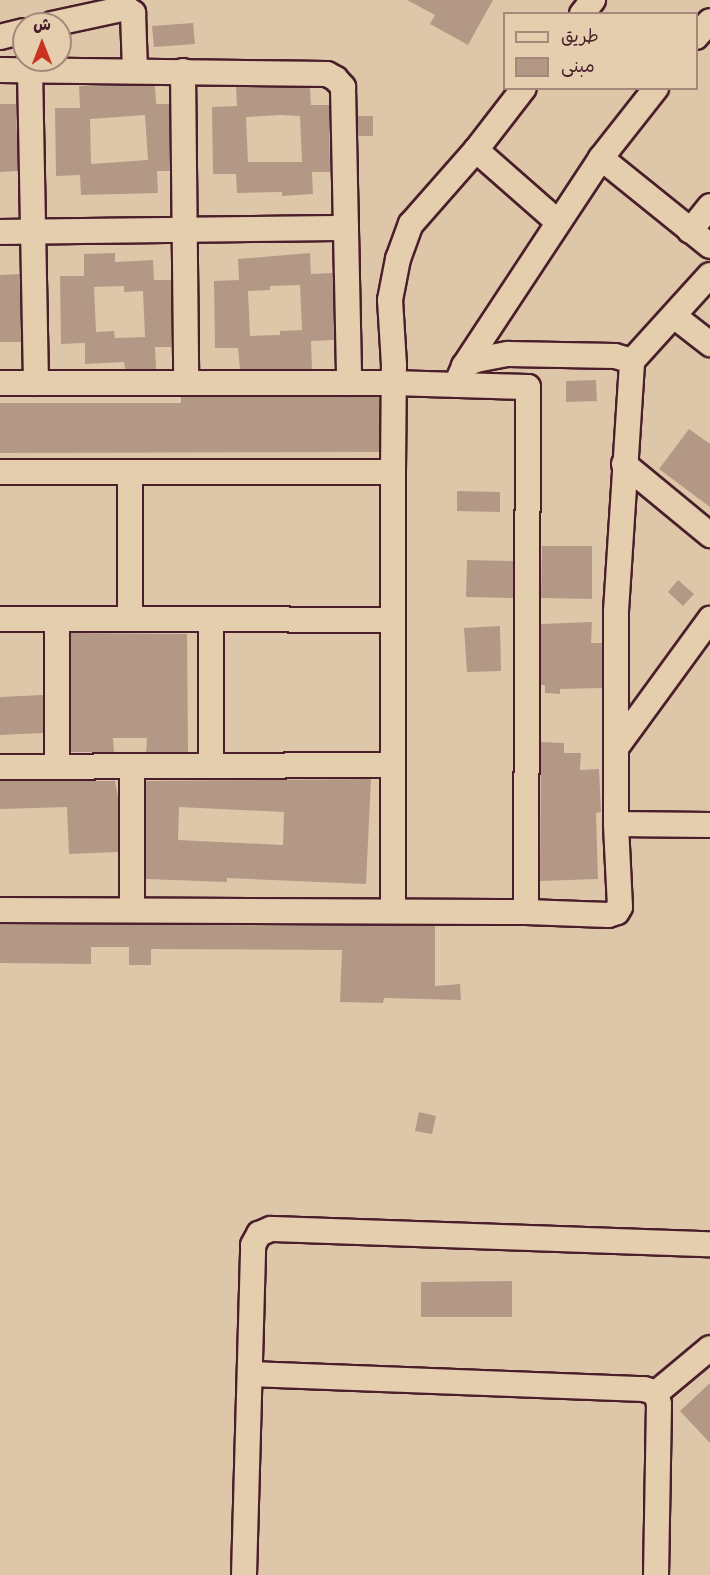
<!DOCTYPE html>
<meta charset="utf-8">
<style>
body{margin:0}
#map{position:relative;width:710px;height:1575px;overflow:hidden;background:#dec7a9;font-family:Mynerve,"Playpen Sans Arabic",sans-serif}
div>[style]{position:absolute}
.building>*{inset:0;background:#b49886}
.roads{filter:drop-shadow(2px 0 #4a1f2b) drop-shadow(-2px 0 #4a1f2b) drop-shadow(0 2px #4a1f2b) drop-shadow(0 -2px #4a1f2b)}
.minor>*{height:24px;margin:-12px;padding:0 12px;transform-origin:12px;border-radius:12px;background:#e4ceae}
span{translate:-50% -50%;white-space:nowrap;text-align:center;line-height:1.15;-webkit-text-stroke:6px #e4ceae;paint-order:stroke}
.legend{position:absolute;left:503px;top:12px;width:195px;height:78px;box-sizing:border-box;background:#e4ceae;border:2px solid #a6887a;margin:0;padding:8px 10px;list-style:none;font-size:18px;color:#4a1f2b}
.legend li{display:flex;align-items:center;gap:12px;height:30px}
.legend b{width:30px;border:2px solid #a6887a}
.north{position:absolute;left:12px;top:12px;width:60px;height:60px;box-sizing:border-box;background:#e4ceae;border:2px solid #a6887a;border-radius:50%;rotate:0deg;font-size:16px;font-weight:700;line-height:24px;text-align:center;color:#4a1f2b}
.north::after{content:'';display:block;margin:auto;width:21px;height:27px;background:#c8321e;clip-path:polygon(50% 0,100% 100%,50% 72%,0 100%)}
</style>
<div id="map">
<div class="building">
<div style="clip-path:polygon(407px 0,493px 0,468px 45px,430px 24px,435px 15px)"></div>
<div style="clip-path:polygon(193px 23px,195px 44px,154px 47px,152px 26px)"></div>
<div style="clip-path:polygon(evenodd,79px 86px,155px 86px,156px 104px,169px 104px,170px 171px,157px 171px,158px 193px,81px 195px,80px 175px,56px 176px,55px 108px,80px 108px,79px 86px,145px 115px,148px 160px,91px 164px,90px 119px,145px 115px)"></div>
<div style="clip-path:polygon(evenodd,236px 87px,310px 88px,311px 105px,329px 105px,330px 172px,312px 172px,313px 194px,282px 196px,282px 192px,237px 193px,236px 174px,213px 174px,212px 107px,237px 106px,236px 87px,281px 115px,300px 116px,302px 162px,248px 162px,246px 117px,281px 115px)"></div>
<div style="clip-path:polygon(0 104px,16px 104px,18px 171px,0 172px)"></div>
<div style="clip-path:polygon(358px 116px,373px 116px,373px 136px,358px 136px)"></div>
<div style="clip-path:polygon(evenodd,115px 253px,115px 262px,153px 260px,154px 280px,171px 280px,171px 347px,155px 347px,156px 369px,125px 369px,124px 362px,85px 364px,85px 343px,61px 344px,60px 276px,84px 276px,84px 254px,115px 253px,124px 286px,124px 292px,143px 291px,145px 337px,115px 338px,114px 331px,96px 332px,94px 287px,124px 286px)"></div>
<div style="clip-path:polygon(evenodd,310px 253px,311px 274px,333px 273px,334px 340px,311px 341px,312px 369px,240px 369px,238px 348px,215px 348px,214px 281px,239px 280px,238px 259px,310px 253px,300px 285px,302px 330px,280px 331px,280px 335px,250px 336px,248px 291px,270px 290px,270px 286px,300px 285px)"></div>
<div style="clip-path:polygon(20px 274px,21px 342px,0 342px,0 275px)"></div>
<div style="clip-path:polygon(596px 380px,597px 401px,566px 402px,566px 381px)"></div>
<div style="clip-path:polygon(181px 397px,379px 397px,379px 452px,0 453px,0 403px,181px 403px)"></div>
<div style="clip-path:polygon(689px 429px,710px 444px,710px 507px,659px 469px)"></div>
<div style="clip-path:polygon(457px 491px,500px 492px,500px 512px,457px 511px)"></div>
<div style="clip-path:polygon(542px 546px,592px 546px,592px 599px,541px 598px)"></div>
<div style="clip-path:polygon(467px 560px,513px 561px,513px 598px,466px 597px)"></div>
<div style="clip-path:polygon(678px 580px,694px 594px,683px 606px,668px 592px)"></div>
<div style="clip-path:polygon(592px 622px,591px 643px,602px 643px,602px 688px,560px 689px,560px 694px,545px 693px,545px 685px,541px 685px,541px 624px)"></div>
<div style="clip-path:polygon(500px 626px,501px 671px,467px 672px,464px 628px)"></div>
<div style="clip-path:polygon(71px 633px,187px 634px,188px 752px,146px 752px,147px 738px,113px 738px,114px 752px,71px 752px)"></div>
<div style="clip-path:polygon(43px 695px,43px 733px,0 735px,0 697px)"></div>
<div style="clip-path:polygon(541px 742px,564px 743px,564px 753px,581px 753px,580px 770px,599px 769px,601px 812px,596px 813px,598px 879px,540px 881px)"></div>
<div style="clip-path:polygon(evenodd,371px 779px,366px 884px,227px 878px,227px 882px,146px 879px,146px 781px,371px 779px,179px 807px,284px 812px,283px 845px,178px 840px,179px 807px)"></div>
<div style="clip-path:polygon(0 781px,115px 781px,118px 797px,118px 852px,69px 854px,67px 807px,0 809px)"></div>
<div style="clip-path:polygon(0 924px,435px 926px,435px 986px,460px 984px,461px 1000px,384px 998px,383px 1003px,340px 1002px,342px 950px,151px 949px,151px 965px,129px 965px,129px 947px,91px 947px,91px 964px,0 963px)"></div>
<div style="clip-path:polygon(419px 1112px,436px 1116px,432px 1134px,415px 1131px)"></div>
<div style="clip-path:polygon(512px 1281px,512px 1317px,421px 1317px,421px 1282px)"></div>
<div style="clip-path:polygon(710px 1383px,710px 1443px,680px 1411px)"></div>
</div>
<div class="roads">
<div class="minor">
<div style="left:582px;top:14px;width:18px;rotate:-52deg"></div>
<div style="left:52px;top:24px;width:76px;rotate:-12.2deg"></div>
<div style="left:126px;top:8px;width:9px;rotate:36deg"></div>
<div style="left:133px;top:13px;width:58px;rotate:88deg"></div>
<div style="left:0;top:37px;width:25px;rotate:-14deg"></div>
<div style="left:696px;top:37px;width:21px;rotate:-49deg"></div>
<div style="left:0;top:70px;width:327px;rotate:0.7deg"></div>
<div style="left:327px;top:74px;width:10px;rotate:29deg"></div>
<div style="left:336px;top:79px;width:11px;rotate:49deg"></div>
<div style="left:343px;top:87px;width:296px;rotate:88.8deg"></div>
<div style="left:30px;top:70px;width:313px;rotate:88.9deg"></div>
<div style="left:183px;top:71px;width:312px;rotate:89.4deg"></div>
<div style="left:476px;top:150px;width:109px;rotate:41.3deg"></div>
<div style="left:601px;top:158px;width:140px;rotate:38.9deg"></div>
<div style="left:690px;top:231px;width:32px;rotate:-51deg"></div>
<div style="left:0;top:232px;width:346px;rotate:-0.7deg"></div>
<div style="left:674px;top:316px;width:46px;rotate:37.9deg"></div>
<div style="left:464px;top:366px;width:13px;rotate:-27deg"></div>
<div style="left:476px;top:360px;width:33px;rotate:-11deg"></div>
<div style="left:508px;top:354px;width:107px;rotate:1.1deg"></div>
<div style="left:615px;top:356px;width:18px;rotate:16deg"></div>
<div style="left:0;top:383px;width:392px"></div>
<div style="left:392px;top:383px;width:136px;rotate:1.7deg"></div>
<div style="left:528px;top:387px;width:525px;rotate:90.22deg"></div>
<div style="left:456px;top:385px;width:21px;rotate:-67deg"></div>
<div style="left:464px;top:366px;width:249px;rotate:-56.6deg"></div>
<div style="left:601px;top:158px;width:89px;rotate:-51.8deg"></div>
<div style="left:624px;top:464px;width:112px;rotate:39.5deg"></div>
<div style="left:0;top:472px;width:393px"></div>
<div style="left:393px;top:472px;width:439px;rotate:90deg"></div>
<div style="left:130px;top:472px;width:147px;rotate:90deg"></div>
<div style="left:393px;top:472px;width:107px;rotate:-89.5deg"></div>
<div style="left:394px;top:365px;width:65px;rotate:-93.5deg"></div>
<div style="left:390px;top:300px;width:42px;rotate:-79deg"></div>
<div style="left:398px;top:259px;width:37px;rotate:-70deg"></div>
<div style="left:411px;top:224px;width:98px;rotate:-48.7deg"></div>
<div style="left:476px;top:150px;width:78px;rotate:-52.3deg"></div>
<div style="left:0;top:619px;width:391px;rotate:0.1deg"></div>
<div style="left:57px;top:619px;width:147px;rotate:90deg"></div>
<div style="left:211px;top:620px;width:146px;rotate:90deg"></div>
<div style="left:616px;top:748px;width:160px;rotate:-53.9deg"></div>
<div style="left:132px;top:766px;width:144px;rotate:90deg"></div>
<div style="left:0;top:767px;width:393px;rotate:-0.3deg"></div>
<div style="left:616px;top:824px;width:94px;rotate:0.6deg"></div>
<div style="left:0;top:910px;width:526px;rotate:0.22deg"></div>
<div style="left:526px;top:912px;width:82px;rotate:2.1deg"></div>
<div style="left:608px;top:915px;width:9px;rotate:-18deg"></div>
<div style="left:617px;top:912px;width:6px;rotate:-59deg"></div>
<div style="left:620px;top:907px;width:83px;rotate:-92.8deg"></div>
<div style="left:616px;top:824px;width:213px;rotate:-90deg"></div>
<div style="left:616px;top:611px;width:251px;rotate:-86.3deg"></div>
<div style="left:632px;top:361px;width:116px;rotate:-47.8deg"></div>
<div style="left:250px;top:1374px;width:394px;rotate:2.2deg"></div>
<div style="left:644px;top:1389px;width:13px;rotate:18deg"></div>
<div style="left:656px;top:1393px;width:11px;rotate:75deg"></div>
<div style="left:659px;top:1404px;width:171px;rotate:91deg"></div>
<div style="left:656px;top:1393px;width:70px;rotate:-39.8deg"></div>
<div style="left:244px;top:1575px;width:330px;rotate:-88.4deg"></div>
<div style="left:253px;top:1245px;width:13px;rotate:-61deg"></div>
<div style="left:259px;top:1234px;width:13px;rotate:-23deg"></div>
<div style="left:271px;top:1229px;width:439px;rotate:2deg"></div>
</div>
</div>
<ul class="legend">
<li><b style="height:8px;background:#e4ceae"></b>طريق</li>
<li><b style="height:16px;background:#b49886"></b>مبنى</li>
</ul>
<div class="north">ش</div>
</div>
